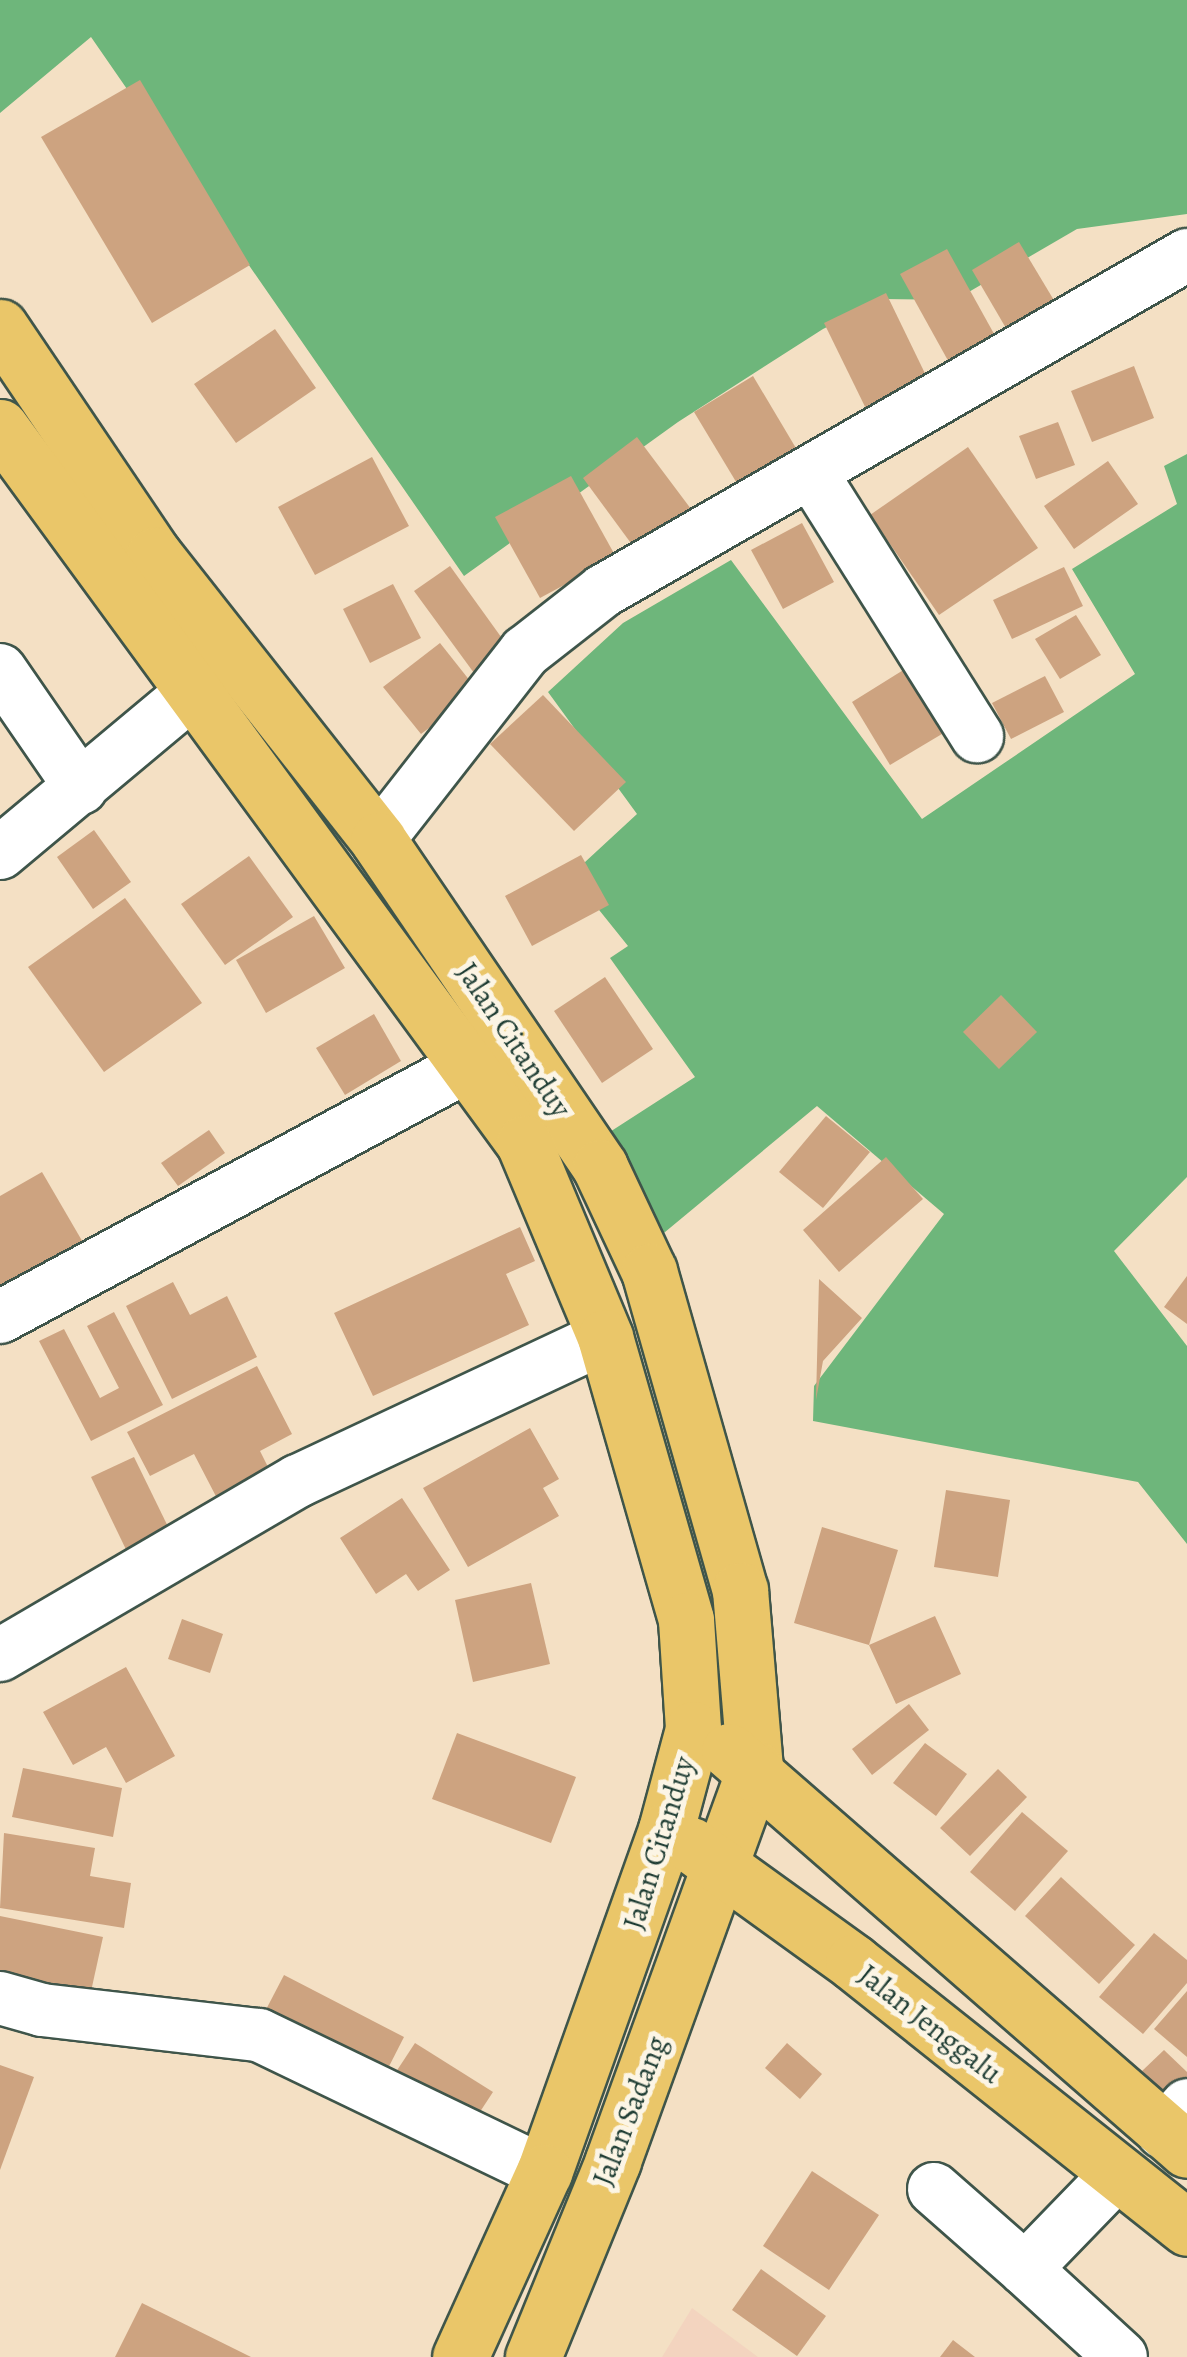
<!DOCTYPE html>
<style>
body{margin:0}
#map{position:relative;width:1187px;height:2357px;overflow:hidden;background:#f4e0c4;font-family:Alegreya,serif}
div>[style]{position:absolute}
.built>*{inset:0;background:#f3d4bf}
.forest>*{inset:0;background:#6eb67b}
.building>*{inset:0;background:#cda380}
.roads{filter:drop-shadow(2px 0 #3f554a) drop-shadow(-2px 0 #3f554a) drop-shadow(0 2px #3f554a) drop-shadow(0 -2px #3f554a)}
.minor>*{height:52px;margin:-26px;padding:0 26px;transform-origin:26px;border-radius:26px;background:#fff}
.major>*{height:55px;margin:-27.5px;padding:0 27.5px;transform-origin:27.5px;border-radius:27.5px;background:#eac669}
span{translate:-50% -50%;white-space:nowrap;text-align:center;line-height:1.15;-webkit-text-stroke:10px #fcf5e5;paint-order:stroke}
.street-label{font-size:30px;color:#1f3d34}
</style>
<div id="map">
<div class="built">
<div style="clip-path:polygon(692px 2308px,758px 2357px,662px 2357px)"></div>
</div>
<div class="forest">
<div style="clip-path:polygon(0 0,1187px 0,1187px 214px,1077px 229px,955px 300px,884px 299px,823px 329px,678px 422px,464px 576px,91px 37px,0 113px)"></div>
<div style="clip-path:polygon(1187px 454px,1187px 1177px,1114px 1251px,1187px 1346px,1187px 1544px,1138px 1482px,813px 1421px,814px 1386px,944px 1214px,817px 1106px,653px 1242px,602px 1137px,695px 1077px,610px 958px,628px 946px,571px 875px,637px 814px,548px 692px,623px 623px,731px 560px,922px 819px,1135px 674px,1072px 569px,1177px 504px,1164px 466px)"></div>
</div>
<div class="building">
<div style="clip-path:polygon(140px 80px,250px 265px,152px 323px,41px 137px)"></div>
<div style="clip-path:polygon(1019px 242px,1058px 307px,1010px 335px,972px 270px)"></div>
<div style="clip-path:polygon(947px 249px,1003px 350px,956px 375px,900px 274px)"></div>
<div style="clip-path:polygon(886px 293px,934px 392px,872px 421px,824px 323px)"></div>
<div style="clip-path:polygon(275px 329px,316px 388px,236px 443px,194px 384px)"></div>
<div style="clip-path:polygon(1134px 366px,1154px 418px,1092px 442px,1071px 391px)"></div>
<div style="clip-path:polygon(753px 376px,809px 470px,750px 505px,694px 412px)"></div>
<div style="clip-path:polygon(1058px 422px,1075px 465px,1036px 479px,1019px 436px)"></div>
<div style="clip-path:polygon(637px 437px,703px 525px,647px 565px,583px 478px)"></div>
<div style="clip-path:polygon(968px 447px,1038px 548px,939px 615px,870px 515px)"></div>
<div style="clip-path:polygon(372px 457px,409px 526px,315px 575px,278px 507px)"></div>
<div style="clip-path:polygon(1108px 461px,1138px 504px,1074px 549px,1044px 506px)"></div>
<div style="clip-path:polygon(571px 476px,616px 557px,540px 598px,495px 517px)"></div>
<div style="clip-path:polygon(802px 523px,834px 582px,783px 609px,751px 550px)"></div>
<div style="clip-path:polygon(450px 566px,509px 648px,474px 673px,414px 591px)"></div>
<div style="clip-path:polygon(1064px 567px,1083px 606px,1012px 639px,993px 600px)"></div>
<div style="clip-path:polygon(393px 584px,421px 638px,370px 663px,343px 609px)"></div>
<div style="clip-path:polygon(1076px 615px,1101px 655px,1060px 679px,1035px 639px)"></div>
<div style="clip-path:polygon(440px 643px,478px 691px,421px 734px,383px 687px)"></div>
<div style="clip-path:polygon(913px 664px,952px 728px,890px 765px,852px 702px)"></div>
<div style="clip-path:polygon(1045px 676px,1064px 712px,1011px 739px,992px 703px)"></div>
<div style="clip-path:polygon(543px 695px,626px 782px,574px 831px,490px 744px)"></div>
<div style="clip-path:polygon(94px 830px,131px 882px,93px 909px,57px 857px)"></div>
<div style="clip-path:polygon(581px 855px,609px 905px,532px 946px,505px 896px)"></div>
<div style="clip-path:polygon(249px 856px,293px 917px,225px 965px,181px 904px)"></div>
<div style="clip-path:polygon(125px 898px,202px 1003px,104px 1072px,28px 967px)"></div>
<div style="clip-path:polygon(314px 916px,345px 968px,266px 1013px,236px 960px)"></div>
<div style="clip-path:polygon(605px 977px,653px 1049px,602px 1083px,554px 1011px)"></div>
<div style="clip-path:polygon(1001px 995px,1037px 1032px,999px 1069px,963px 1032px)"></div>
<div style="clip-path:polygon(374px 1014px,401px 1061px,345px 1095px,316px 1048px)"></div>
<div style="clip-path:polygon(826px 1116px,870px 1152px,823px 1208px,779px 1172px)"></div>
<div style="clip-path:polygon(209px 1130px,225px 1153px,178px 1186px,161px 1163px)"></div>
<div style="clip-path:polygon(886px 1157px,923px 1199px,839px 1272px,803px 1230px)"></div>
<div style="clip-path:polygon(42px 1172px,88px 1251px,0 1303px,0 1196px)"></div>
<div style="clip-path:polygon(520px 1227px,535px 1261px,506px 1274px,529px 1325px,373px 1396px,334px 1313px)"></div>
<div style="clip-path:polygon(1187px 1276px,1187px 1324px,1164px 1307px)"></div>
<div style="clip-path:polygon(819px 1279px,862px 1318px,823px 1361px,816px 1400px)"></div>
<div style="clip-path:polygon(173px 1282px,190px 1315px,227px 1296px,257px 1357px,172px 1399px,126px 1306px)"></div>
<div style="clip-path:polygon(114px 1312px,163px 1405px,91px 1441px,39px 1341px,64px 1329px,100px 1398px,119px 1388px,87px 1326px)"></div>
<div style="clip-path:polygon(257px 1366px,292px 1434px,260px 1451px,274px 1479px,221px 1506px,194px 1454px,150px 1476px,127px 1432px)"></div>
<div style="clip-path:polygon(530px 1428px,559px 1479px,543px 1488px,559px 1516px,468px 1567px,423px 1488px)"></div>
<div style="clip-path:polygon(134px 1457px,176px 1543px,133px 1564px,91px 1477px)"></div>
<div style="clip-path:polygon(946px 1490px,1010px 1500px,998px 1577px,934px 1567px)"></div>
<div style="clip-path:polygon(402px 1498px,450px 1570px,418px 1591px,406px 1574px,376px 1594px,340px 1538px)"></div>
<div style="clip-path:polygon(822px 1527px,898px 1550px,869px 1645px,935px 1616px,961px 1674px,896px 1704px,869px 1645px,794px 1623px)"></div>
<div style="clip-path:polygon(531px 1583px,550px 1664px,473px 1682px,455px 1600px)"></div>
<div style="clip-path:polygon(182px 1619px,223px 1634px,210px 1673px,168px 1659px)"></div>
<div style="clip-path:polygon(126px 1667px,175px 1756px,126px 1783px,106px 1747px,73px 1765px,43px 1712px)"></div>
<div style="clip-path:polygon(909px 1704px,929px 1730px,872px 1775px,852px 1749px)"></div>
<div style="clip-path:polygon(457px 1733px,576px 1777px,551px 1843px,432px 1799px)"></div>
<div style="clip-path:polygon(925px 1743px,967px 1774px,936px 1816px,893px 1783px)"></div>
<div style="clip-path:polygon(23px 1768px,122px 1788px,113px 1837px,12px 1817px)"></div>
<div style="clip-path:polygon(998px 1769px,1027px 1797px,970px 1856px,940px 1828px)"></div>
<div style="clip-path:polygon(1022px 1812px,1068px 1851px,1015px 1911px,970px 1872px)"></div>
<div style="clip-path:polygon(4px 1833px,95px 1848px,90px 1876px,131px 1883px,124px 1928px,0 1908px)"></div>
<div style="clip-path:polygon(1061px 1877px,1135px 1945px,1099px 1984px,1025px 1916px)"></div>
<div style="clip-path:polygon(0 1916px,103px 1937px,88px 2005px,0 1987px)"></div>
<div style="clip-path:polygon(1154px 1933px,1187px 1960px,1187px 1983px,1143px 2034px,1099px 1997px)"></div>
<div style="clip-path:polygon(284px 1975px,404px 2037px,380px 2084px,259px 2023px)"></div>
<div style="clip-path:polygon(1187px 1991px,1187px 2057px,1154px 2029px)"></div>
<div style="clip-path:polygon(415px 2043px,493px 2092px,468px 2130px,390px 2081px)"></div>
<div style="clip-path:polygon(787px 2043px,822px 2074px,800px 2099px,765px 2068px)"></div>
<div style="clip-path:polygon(1164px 2050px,1187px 2072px,1187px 2084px,1172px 2100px,1142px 2071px)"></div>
<div style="clip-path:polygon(0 2065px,34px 2077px,0 2170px)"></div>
<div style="clip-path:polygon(812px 2171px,879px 2215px,829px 2290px,763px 2246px)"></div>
<div style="clip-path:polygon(761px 2269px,826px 2316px,797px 2356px,732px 2310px)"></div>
<div style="clip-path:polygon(142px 2303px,251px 2357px,115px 2357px)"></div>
<div style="clip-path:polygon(953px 2340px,975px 2357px,940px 2357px)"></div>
</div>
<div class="roads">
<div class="minor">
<div style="left:812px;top:474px;width:310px;rotate:57.8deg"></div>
<div style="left:0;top:670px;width:143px;rotate:55.5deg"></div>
<div style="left:378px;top:840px;width:239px;rotate:-52deg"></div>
<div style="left:525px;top:652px;width:99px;rotate:-38deg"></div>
<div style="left:603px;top:591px;width:674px;rotate:-29.91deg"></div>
<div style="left:0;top:853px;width:253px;rotate:-39.9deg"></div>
<div style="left:0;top:1317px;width:532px;rotate:-28.25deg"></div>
<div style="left:0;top:1655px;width:345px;rotate:-30.3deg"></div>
<div style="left:298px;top:1481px;width:339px;rotate:-25.1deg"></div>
<div style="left:0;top:1998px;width:44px;rotate:15.9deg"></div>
<div style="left:42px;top:2010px;width:218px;rotate:6.6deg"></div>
<div style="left:259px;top:2035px;width:316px;rotate:25.7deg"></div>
<div style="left:1163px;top:2132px;width:36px;rotate:-48deg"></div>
<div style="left:934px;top:2189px;width:121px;rotate:41.3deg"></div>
<div style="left:1025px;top:2269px;width:134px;rotate:-45.9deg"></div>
<div style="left:1025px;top:2269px;width:130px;rotate:42.5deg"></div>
</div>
<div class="major">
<div style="left:0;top:327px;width:275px;rotate:56deg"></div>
<div style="left:154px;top:555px;width:362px;rotate:51.8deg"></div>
<div style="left:378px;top:840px;width:395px;rotate:55.8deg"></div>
<div style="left:600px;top:1167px;width:115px;rotate:64.8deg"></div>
<div style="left:649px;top:1271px;width:332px;rotate:74.1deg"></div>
<div style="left:740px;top:1590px;width:179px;rotate:85.2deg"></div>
<div style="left:755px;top:1768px;width:418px;rotate:109.9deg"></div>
<div style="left:613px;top:2161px;width:212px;rotate:112.2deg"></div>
<div style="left:0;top:427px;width:887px;rotate:53.8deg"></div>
<div style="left:524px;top:1143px;width:210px;rotate:67.3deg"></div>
<div style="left:605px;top:1337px;width:294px;rotate:74deg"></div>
<div style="left:686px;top:1620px;width:109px;rotate:86.3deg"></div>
<div style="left:693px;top:1729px;width:105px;rotate:105deg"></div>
<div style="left:666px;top:1830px;width:363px;rotate:109.6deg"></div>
<div style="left:544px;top:2172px;width:203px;rotate:114.4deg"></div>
<div style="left:729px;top:1751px;width:607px;rotate:41.06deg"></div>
<div style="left:691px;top:1845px;width:200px;rotate:35.8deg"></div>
<div style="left:853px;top:1962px;width:427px;rotate:38.5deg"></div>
</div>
</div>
<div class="street-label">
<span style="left:514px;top:1040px;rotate:56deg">Jalan Citanduy</span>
<span style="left:659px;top:1843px;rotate:-73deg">Jalan Citanduy</span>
<span style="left:930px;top:2024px;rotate:38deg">Jalan Jenggalu</span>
<span style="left:630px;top:2111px;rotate:-69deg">Jalan Sadang</span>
</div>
</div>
